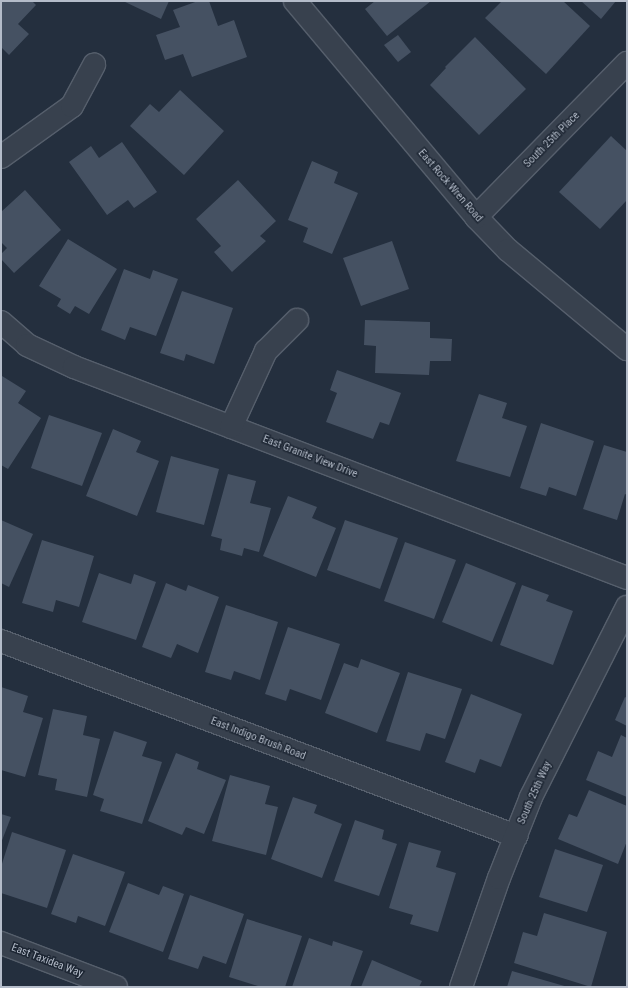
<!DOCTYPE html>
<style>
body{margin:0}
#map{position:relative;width:628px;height:988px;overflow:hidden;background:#242f3e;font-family:"Roboto Condensed",sans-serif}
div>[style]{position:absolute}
.building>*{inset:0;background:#455162}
.roads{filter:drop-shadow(1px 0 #565f6c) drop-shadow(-1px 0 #565f6c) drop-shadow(0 1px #565f6c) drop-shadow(0 -1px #565f6c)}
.minor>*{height:22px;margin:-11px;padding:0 11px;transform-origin:11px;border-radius:11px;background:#38414e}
span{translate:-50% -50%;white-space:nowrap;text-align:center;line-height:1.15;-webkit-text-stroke:3px #1d2633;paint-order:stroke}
.street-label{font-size:11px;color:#b4bcc9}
.frame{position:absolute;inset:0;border:2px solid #b4bcc9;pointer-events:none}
</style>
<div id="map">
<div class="building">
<div style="clip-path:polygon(1px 1px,32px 1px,36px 5px,18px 24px,29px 34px,9px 55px,1px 47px)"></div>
<div style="clip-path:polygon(123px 1px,169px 1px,161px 19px)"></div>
<div style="clip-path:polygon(198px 1px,209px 1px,218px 26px,234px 20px,247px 57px,192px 77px,183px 54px,165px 60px,156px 35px,180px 27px,173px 10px)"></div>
<div style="clip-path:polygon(375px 1px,431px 1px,387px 36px,365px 9px)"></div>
<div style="clip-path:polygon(502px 1px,563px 1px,590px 26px,546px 74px,485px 18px)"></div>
<div style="clip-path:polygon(581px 1px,616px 1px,601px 19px)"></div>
<div style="clip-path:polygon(398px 35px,411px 52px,398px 62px,384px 45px)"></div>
<div style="clip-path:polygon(475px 37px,526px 89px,479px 135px,430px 85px,446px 68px,445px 67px)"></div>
<div style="clip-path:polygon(180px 90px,224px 131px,184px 175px,130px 126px,150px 104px,159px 112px)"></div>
<div style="clip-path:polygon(611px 136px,627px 151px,627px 200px,600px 229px,559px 192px)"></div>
<div style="clip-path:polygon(122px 142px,157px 192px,134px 208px,128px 200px,107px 215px,69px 162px,91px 146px,99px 158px)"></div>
<div style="clip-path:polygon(312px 161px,338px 172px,334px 183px,358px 193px,332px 254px,303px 242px,308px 228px,288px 220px)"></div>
<div style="clip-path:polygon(238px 180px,276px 221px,260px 236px,266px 241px,232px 272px,214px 252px,221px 246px,196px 219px)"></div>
<div style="clip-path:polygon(25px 190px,61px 230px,14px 273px,1px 259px,1px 254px,7px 248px,1px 242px,1px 212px)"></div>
<div style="clip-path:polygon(68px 239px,117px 269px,89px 314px,75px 306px,70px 314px,57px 306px,61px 299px,39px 286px)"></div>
<div style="clip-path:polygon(392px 241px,409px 289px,361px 306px,343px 258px)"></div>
<div style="clip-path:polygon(124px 269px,150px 279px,153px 270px,178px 279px,156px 336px,130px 327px,125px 340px,101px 330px)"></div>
<div style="clip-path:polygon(182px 291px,233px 308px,214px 364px,186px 354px,184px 361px,160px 353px)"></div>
<div style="clip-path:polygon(365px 320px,430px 322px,430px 338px,452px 339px,451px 361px,430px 361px,429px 375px,375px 373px,376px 346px,364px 345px)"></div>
<div style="clip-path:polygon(337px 370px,401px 393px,389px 425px,380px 422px,373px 439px,326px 422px,337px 393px,330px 390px)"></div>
<div style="clip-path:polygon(2px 376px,26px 391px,18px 403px,41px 418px,8px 469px,1px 465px)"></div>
<div style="clip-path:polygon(479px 394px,507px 403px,502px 418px,527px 426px,510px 477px,456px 461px)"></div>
<div style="clip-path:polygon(49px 415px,102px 433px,82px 486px,31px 468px)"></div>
<div style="clip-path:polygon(541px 423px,594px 441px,576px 496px,549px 487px,546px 496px,520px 488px)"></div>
<div style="clip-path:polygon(113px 429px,141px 441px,136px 452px,159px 461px,137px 516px,86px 496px)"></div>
<div style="clip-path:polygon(604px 445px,627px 452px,627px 495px,625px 494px,617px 520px,583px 509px)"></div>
<div style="clip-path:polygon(171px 456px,219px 469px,204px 525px,156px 512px)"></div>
<div style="clip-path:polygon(228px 474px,256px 481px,250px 503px,271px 508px,259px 552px,244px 548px,242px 556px,220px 550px,222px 539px,211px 536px)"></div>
<div style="clip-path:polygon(288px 496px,317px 507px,312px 518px,336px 528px,316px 577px,263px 556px)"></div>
<div style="clip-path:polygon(1px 520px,33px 534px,9px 587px,1px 583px)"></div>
<div style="clip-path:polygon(345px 520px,398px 538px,380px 589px,327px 570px)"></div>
<div style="clip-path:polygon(42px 540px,94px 556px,79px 607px,56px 600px,53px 612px,22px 603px)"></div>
<div style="clip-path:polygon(405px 542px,456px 560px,434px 619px,384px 601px)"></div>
<div style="clip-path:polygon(466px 563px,516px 583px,492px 642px,442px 622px)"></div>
<div style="clip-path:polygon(99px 573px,131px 584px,134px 574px,156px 582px,136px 640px,82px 622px)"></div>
<div style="clip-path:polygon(166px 583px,186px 591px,188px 585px,219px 597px,198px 653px,177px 644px,171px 658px,142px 647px)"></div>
<div style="clip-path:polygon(522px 585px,549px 595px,546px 601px,573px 611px,553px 665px,500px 645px)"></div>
<div style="clip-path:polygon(226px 605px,278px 622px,260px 680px,234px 671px,231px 680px,205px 672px)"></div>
<div style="clip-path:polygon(288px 627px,340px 644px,321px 700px,290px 689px,286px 701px,265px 694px)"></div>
<div style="clip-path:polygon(361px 659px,400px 673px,377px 733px,325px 713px,344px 663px,358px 668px)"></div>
<div style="clip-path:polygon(408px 672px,462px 689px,445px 739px,426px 733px,420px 751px,386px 741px)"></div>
<div style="clip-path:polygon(1px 687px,28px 696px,23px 712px,43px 718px,25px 777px,1px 770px)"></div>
<div style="clip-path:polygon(471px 694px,522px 714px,501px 767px,480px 759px,475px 773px,445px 762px)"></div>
<div style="clip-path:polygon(625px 697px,627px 698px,627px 726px,615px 720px)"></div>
<div style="clip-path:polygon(53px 709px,87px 716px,83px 735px,100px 739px,87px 797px,55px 790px,57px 779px,38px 775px)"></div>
<div style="clip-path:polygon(114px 731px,147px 742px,142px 756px,162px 762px,142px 824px,100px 811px,104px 799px,93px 795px)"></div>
<div style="clip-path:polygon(621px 735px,627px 738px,627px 797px,586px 780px,598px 751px,612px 757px)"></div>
<div style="clip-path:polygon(176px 753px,199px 762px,197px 769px,226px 780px,204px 834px,186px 827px,182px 835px,148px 821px)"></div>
<div style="clip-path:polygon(230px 775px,270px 786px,265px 804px,278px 807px,266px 855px,212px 841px)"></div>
<div style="clip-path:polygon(589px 790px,627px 806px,627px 841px,618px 864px,558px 839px,569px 814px,577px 817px)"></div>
<div style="clip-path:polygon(293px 797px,317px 805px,314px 813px,342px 824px,322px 878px,271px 859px)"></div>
<div style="clip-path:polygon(1px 814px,11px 817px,1px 843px)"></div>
<div style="clip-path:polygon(355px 820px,384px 830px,382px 839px,397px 844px,379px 896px,334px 881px)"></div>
<div style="clip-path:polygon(12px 832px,66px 850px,47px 908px,1px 893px,1px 867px)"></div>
<div style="clip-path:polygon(409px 842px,441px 851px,436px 867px,456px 873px,438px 932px,410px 924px,413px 915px,389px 908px)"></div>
<div style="clip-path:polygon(555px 849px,603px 865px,587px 912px,539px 897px)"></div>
<div style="clip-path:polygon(73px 854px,125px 872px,105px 926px,78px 916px,76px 923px,51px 914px)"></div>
<div style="clip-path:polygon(128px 883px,159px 895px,163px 886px,184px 894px,163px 952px,109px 932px)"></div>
<div style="clip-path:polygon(190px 895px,244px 914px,226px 964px,203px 956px,198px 969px,168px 959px)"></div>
<div style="clip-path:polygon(544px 913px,607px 932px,591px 987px,514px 963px,523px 932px,537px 936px)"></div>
<div style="clip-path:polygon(247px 919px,302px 936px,285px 987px,261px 987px,229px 977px)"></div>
<div style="clip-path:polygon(309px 938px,332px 946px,333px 941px,363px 951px,350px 987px,292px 987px)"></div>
<div style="clip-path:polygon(372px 960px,422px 981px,419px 987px,361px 987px)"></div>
<div style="clip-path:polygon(512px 971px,568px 987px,507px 987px)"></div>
</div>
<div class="roads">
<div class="minor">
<div style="left:295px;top:1px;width:282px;rotate:50deg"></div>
<div style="left:476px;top:217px;width:46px;rotate:45.9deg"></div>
<div style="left:508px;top:250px;width:155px;rotate:39.8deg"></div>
<div style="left:1px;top:157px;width:87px;rotate:-35.7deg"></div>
<div style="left:72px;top:106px;width:47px;rotate:-61.8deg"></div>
<div style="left:476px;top:217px;width:216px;rotate:-45.6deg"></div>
<div style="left:1px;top:322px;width:35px;rotate:41deg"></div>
<div style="left:27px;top:345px;width:52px;rotate:25.1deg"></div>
<div style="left:74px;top:367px;width:592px;rotate:20.88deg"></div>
<div style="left:231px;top:427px;width:84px;rotate:-65.3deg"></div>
<div style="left:266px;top:351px;width:44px;rotate:-45deg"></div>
<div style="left:1px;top:641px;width:551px;rotate:20.74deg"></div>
<div style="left:1px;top:943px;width:123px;rotate:20.9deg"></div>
<div style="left:461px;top:987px;width:115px;rotate:-70.8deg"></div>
<div style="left:499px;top:878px;width:87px;rotate:-68.4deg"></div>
<div style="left:531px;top:797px;width:213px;rotate:-63.2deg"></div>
</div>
</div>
<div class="street-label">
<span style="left:552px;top:140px;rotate:-45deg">South 25th Place</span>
<span style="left:450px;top:186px;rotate:49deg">East Rock Wren Road</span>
<span style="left:310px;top:457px;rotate:21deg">East Granite View Drive</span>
<span style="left:258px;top:739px;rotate:21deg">East Indigo Brush Road</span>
<span style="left:535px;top:793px;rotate:-66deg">South 25th Way</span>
<span style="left:47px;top:961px;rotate:21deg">East Taxidea Way</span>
</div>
<div class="frame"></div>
</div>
